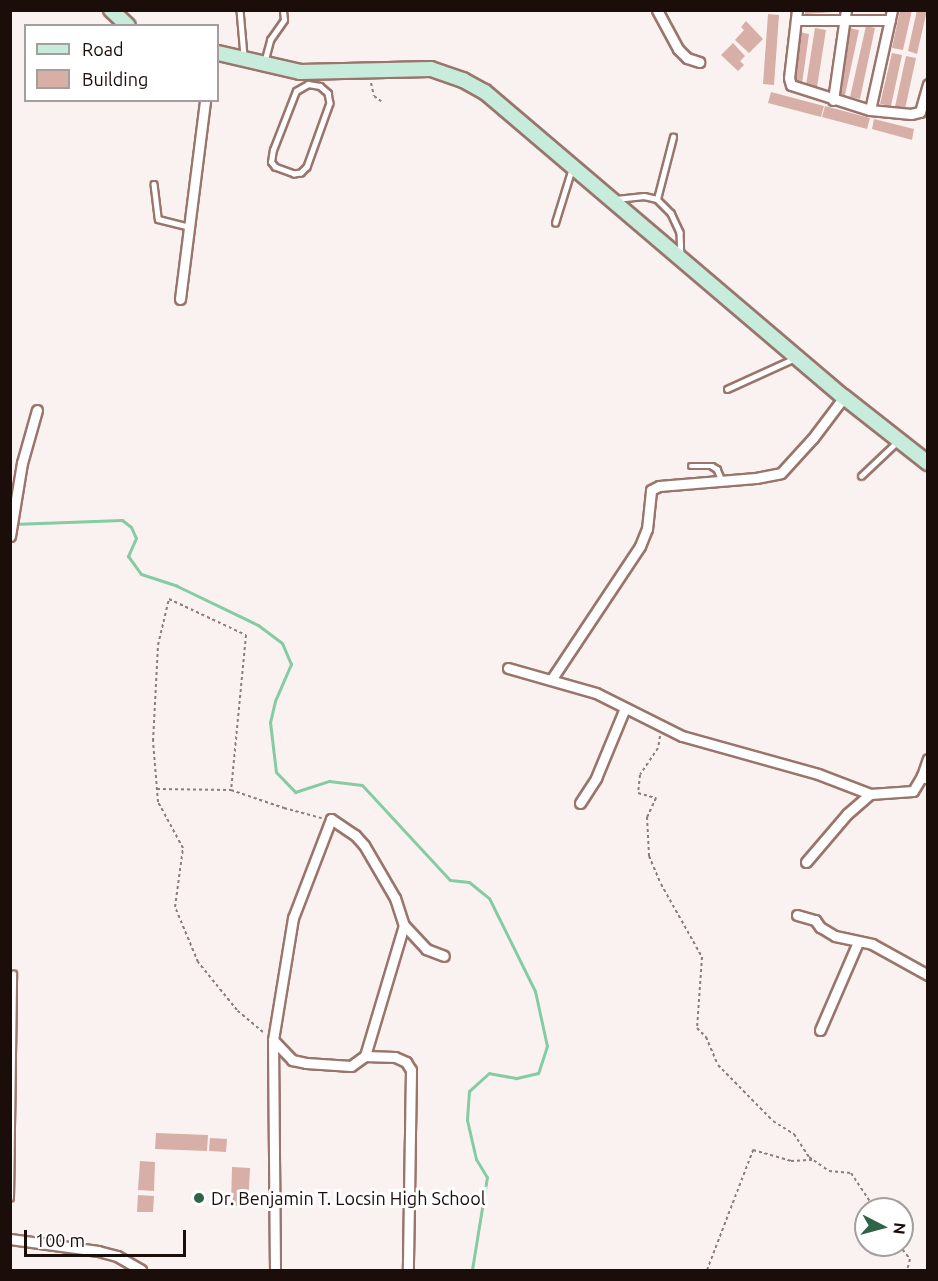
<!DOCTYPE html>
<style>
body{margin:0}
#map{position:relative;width:938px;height:1281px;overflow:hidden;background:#faf2f0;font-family:Ubuntu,sans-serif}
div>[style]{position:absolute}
.stream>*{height:3px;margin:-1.5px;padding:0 1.5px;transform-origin:1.5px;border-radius:1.5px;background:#85cba4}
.building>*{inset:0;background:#d7afa7}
.path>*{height:2px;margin-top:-1px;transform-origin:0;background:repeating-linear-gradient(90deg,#897e7b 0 3px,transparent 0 6px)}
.roads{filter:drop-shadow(2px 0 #9a756d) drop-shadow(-2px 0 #9a756d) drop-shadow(0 2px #9a756d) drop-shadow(0 -2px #9a756d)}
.lane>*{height:4.5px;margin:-2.25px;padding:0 2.25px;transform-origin:2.25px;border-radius:2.25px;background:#fff}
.street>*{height:9px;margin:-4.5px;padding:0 4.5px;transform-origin:4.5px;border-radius:4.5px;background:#fff}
.secondary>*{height:14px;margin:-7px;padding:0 7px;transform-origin:7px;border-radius:7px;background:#c8ecdb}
.dots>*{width:16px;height:16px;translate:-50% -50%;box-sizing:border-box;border:3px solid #fff;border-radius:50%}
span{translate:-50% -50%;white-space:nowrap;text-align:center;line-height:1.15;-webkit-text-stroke:6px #fff;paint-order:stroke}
.poi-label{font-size:18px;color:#1b0d0a}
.left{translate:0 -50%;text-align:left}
.frame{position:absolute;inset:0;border:12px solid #1b0d0a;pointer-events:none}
.legend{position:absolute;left:24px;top:24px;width:195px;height:78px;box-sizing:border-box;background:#fff;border:2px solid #a49e9d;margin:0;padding:8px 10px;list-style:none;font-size:18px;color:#1b0d0a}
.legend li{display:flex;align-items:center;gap:12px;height:30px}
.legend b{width:30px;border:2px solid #a49e9d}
.north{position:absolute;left:854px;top:1197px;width:60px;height:60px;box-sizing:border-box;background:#fff;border:2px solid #a49e9d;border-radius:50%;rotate:96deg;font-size:16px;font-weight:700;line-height:24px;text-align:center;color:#1b0d0a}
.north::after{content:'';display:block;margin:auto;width:21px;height:27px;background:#2f6449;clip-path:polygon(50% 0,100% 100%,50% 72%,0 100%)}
.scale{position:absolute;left:24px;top:1230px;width:162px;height:27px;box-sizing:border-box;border:3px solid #1b0d0a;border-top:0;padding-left:8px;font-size:18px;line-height:21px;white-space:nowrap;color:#1b0d0a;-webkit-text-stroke:4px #fff;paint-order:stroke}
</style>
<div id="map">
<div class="stream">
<div style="left:13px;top:524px;width:109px;rotate:-2.1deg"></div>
<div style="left:122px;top:520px;width:11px;rotate:38deg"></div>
<div style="left:131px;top:527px;width:12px;rotate:66deg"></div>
<div style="left:136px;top:538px;width:20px;rotate:114deg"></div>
<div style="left:128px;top:556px;width:22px;rotate:54deg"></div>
<div style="left:141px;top:574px;width:38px;rotate:18deg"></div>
<div style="left:177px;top:586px;width:90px;rotate:25.7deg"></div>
<div style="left:258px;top:625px;width:30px;rotate:37deg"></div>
<div style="left:282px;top:643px;width:23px;rotate:67deg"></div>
<div style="left:291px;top:664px;width:40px;rotate:113.4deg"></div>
<div style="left:275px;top:701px;width:22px;rotate:103deg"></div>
<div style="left:270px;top:722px;width:50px;rotate:83.2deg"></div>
<div style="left:276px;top:772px;width:28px;rotate:46deg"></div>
<div style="left:295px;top:792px;width:36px;rotate:-18deg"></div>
<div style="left:329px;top:781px;width:33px;rotate:7deg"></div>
<div style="left:362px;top:785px;width:129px;rotate:47.2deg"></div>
<div style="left:450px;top:880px;width:19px;rotate:6deg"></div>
<div style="left:469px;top:882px;width:26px;rotate:39deg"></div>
<div style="left:489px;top:898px;width:104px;rotate:63.7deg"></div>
<div style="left:535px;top:991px;width:56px;rotate:77.7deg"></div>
<div style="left:547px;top:1046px;width:28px;rotate:108deg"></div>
<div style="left:538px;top:1073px;width:23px;rotate:167deg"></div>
<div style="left:516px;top:1078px;width:27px;rotate:-170deg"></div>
<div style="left:489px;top:1073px;width:27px;rotate:138deg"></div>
<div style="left:469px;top:1091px;width:29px;rotate:94deg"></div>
<div style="left:467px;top:1120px;width:40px;rotate:77deg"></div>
<div style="left:476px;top:1159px;width:21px;rotate:59deg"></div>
<div style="left:487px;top:1177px;width:94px;rotate:99.2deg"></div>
</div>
<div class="building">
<div style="clip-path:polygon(805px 10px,833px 10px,833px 12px,805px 14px)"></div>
<div style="clip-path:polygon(900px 10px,912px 10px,903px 50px,892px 48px)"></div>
<div style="clip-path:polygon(917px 10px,927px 10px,917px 54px,908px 51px)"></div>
<div style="clip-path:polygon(768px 14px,779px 15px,774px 85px,763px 84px)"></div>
<div style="clip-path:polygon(746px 21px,763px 39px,749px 53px,735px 40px,744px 30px,741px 27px)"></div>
<div style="clip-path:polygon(866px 26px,875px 28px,860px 99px,850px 97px)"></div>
<div style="clip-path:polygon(815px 28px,826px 30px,817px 87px,806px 85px)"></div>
<div style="clip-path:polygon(849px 28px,859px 30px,845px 95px,835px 93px)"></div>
<div style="clip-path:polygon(799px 32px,809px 34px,802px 84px,791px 83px)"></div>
<div style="clip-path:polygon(733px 43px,745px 56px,740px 61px,744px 65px,738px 71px,721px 55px)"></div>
<div style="clip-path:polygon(892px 53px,902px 55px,891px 106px,880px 104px)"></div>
<div style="clip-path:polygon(906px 56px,916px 58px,905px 109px,895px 107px)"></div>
<div style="clip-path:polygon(771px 92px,824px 106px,821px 117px,768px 103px)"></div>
<div style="clip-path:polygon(825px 106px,870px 118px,867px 129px,822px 117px)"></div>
<div style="clip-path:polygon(874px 119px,914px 129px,912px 140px,872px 129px)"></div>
<div style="clip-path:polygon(156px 1133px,208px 1135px,207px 1151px,155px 1149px)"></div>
<div style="clip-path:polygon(210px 1138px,227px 1139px,226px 1152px,209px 1151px)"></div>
<div style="clip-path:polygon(140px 1161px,155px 1162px,154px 1191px,138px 1190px)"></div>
<div style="clip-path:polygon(232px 1167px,250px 1168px,248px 1206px,231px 1206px)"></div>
<div style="clip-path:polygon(138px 1195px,154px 1196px,153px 1212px,137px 1212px)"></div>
</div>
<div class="path">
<div style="left:371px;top:83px;width:13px;rotate:77deg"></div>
<div style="left:374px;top:96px;width:9px;rotate:36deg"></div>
<div style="left:660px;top:736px;width:12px;rotate:99deg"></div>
<div style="left:658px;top:748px;width:32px;rotate:124deg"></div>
<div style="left:640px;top:775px;width:18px;rotate:96deg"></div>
<div style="left:638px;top:793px;width:19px;rotate:16deg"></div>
<div style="left:656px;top:798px;width:21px;rotate:115deg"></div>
<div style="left:647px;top:817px;width:39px;rotate:87deg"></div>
<div style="left:649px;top:856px;width:30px;rotate:67deg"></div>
<div style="left:661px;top:884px;width:84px;rotate:60.7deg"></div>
<div style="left:702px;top:957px;width:71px;rotate:94deg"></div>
<div style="left:697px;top:1028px;width:13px;rotate:45deg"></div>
<div style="left:706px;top:1037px;width:30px;rotate:67deg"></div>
<div style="left:718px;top:1065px;width:78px;rotate:45.5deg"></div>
<div style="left:773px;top:1121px;width:25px;rotate:32deg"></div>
<div style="left:794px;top:1134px;width:27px;rotate:57deg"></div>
<div style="left:809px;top:1157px;width:24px;rotate:35deg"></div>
<div style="left:829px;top:1171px;width:22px;rotate:5deg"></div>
<div style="left:851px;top:1173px;width:43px;rotate:56.3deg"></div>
<div style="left:157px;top:789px;width:74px;rotate:0.8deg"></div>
<div style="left:263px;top:1032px;width:34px;rotate:-140deg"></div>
<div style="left:237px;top:1010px;width:62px;rotate:-129.1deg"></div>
<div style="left:198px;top:962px;width:60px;rotate:-112.7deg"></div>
<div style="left:175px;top:907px;width:60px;rotate:-82.3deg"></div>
<div style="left:183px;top:848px;width:52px;rotate:-118.5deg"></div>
<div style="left:158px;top:802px;width:61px;rotate:-94.7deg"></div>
<div style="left:153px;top:741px;width:96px;rotate:-87deg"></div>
<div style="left:158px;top:645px;width:47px;rotate:-76.6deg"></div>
<div style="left:169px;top:599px;width:85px;rotate:25.1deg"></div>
<div style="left:246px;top:635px;width:156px;rotate:95.5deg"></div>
<div style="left:231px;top:790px;width:56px;rotate:18.8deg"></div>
<div style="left:284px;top:808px;width:39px;rotate:15deg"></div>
<div style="left:899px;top:1245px;width:18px;rotate:52deg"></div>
<div style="left:910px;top:1259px;width:11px;rotate:105deg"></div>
<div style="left:707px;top:1270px;width:129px;rotate:-69deg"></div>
<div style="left:753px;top:1150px;width:40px;rotate:16deg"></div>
<div style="left:791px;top:1161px;width:22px;rotate:-3deg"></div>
</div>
<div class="roads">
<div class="lane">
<div style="left:240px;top:10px;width:46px;rotate:85deg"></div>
<div style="left:264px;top:63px;width:24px;rotate:-75deg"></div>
<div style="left:270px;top:40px;width:24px;rotate:-55deg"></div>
<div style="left:284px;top:20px;width:10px;rotate:-96deg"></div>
<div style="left:308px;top:84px;width:12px;rotate:9deg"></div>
<div style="left:320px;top:86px;width:11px;rotate:41deg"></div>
<div style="left:328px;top:93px;width:10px;rotate:79deg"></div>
<div style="left:330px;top:103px;width:68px;rotate:109.8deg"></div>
<div style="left:307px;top:167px;width:8px;rotate:135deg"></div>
<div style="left:301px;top:173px;width:7px;rotate:172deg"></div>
<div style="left:294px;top:174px;width:20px;rotate:-160deg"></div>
<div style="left:275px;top:167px;width:6px;rotate:-129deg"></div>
<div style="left:271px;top:162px;width:12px;rotate:-81deg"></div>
<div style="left:273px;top:150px;width:63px;rotate:-68.7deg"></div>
<div style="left:296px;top:91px;width:14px;rotate:-30deg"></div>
<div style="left:154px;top:184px;width:35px;rotate:83deg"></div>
<div style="left:158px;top:219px;width:33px;rotate:14deg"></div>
<div style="left:616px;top:199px;width:28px;rotate:-6deg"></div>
<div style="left:644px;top:196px;width:13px;rotate:13deg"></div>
<div style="left:657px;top:199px;width:20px;rotate:45deg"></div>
<div style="left:671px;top:213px;width:21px;rotate:65deg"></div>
<div style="left:680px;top:232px;width:23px;rotate:88deg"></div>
<div style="left:657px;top:199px;width:64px;rotate:-75.5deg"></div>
<div style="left:555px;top:223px;width:58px;rotate:-72.8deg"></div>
<div style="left:727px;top:389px;width:75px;rotate:-24.5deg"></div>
<div style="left:691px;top:466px;width:21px"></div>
<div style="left:712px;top:466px;width:6px;rotate:31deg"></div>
<div style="left:717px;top:469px;width:13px;rotate:67deg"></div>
<div style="left:861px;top:476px;width:51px;rotate:-43.4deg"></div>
<div style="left:10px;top:1198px;width:224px;rotate:-89.2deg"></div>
</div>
<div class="street">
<div style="left:657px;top:10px;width:44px;rotate:61.7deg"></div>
<div style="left:678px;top:49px;width:13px;rotate:45deg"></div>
<div style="left:687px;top:58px;width:13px;rotate:18deg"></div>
<div style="left:797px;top:10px;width:68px;rotate:96.7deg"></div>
<div style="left:789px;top:78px;width:7px;rotate:74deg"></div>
<div style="left:791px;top:85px;width:83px;rotate:17.6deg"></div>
<div style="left:870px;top:110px;width:41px;rotate:5.6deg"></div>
<div style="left:911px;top:114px;width:9px;rotate:-13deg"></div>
<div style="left:920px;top:112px;width:29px;rotate:-74deg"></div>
<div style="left:796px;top:20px;width:94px"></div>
<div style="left:833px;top:100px;width:91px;rotate:-81.8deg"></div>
<div style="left:870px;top:110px;width:102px;rotate:-77.6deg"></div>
<div style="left:180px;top:299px;width:201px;rotate:-82.8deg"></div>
<div style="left:10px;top:536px;width:74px;rotate:-80.7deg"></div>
<div style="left:22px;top:463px;width:55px;rotate:-74.2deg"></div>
<div style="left:508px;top:668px;width:91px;rotate:15.9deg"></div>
<div style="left:596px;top:693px;width:96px;rotate:26.6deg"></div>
<div style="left:682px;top:736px;width:141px;rotate:15.6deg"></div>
<div style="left:818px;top:774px;width:56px;rotate:21deg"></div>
<div style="left:870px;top:794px;width:43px;rotate:-4deg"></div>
<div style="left:913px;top:791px;width:17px;rotate:-59deg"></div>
<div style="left:551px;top:680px;width:161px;rotate:-56.4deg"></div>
<div style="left:640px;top:546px;width:18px;rotate:-68deg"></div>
<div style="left:647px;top:529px;width:39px;rotate:-84deg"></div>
<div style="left:651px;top:490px;width:9px;rotate:-27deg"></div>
<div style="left:659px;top:486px;width:97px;rotate:-4.7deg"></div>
<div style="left:756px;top:478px;width:25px;rotate:-11deg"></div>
<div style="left:781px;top:473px;width:47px;rotate:-47.6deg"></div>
<div style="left:813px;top:438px;width:51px;rotate:-52.9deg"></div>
<div style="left:925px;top:778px;width:4px;rotate:-146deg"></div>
<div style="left:922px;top:776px;width:18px;rotate:-71deg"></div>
<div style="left:580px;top:803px;width:30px;rotate:-57deg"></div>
<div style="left:596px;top:778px;width:76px;rotate:-67.5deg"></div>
<div style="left:806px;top:862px;width:63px;rotate:-49.5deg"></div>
<div style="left:847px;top:814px;width:30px;rotate:-41deg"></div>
<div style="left:797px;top:915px;width:19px;rotate:16deg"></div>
<div style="left:815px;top:920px;width:9px;rotate:54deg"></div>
<div style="left:820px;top:927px;width:17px;rotate:31deg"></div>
<div style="left:835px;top:936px;width:38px;rotate:12deg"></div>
<div style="left:872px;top:944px;width:64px;rotate:29deg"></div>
<div style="left:404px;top:925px;width:33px;rotate:47deg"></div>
<div style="left:426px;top:949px;width:19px;rotate:21deg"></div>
<div style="left:820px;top:1030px;width:96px;rotate:-66.6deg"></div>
<div style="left:273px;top:1040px;width:28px;rotate:46deg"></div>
<div style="left:292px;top:1060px;width:14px;rotate:12deg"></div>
<div style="left:306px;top:1063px;width:45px;rotate:3.8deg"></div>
<div style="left:351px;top:1066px;width:17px;rotate:-36deg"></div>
<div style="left:10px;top:1239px;width:89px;rotate:7.8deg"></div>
<div style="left:98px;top:1251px;width:20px;rotate:15deg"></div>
<div style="left:117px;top:1256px;width:28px;rotate:30deg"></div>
<div style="left:275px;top:1270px;width:230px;rotate:-90.5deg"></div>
<div style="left:273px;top:1040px;width:124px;rotate:-80.7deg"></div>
<div style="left:293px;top:918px;width:106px;rotate:-69deg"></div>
<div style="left:331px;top:819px;width:29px;rotate:34deg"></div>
<div style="left:355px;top:835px;width:13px;rotate:48deg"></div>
<div style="left:364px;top:845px;width:61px;rotate:59.7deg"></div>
<div style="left:395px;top:898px;width:28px;rotate:72deg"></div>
<div style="left:404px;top:925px;width:137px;rotate:106.6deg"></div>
<div style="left:365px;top:1056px;width:30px;rotate:2deg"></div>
<div style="left:395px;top:1057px;width:12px;rotate:24deg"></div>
<div style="left:406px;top:1062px;width:9px;rotate:58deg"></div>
<div style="left:411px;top:1070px;width:200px;rotate:90.9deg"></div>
</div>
<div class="secondary">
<div style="left:111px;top:10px;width:23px;rotate:43deg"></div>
<div style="left:218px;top:53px;width:84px;rotate:13deg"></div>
<div style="left:300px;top:72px;width:131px;rotate:-1.3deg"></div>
<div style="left:431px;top:69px;width:34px;rotate:19deg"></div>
<div style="left:463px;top:80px;width:25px;rotate:29deg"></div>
<div style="left:485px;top:92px;width:471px;rotate:40.4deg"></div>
<div style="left:844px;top:397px;width:107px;rotate:38.2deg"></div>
</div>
</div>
<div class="dots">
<div style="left:199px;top:1198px;background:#2f6449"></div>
</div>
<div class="poi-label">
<span class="left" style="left:211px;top:1198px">Dr. Benjamin T. Locsin High School</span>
</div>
<div class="frame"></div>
<ul class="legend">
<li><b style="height:8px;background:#c8ecdb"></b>Road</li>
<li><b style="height:16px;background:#d7afa7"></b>Building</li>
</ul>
<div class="north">N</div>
<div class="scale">100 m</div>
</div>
